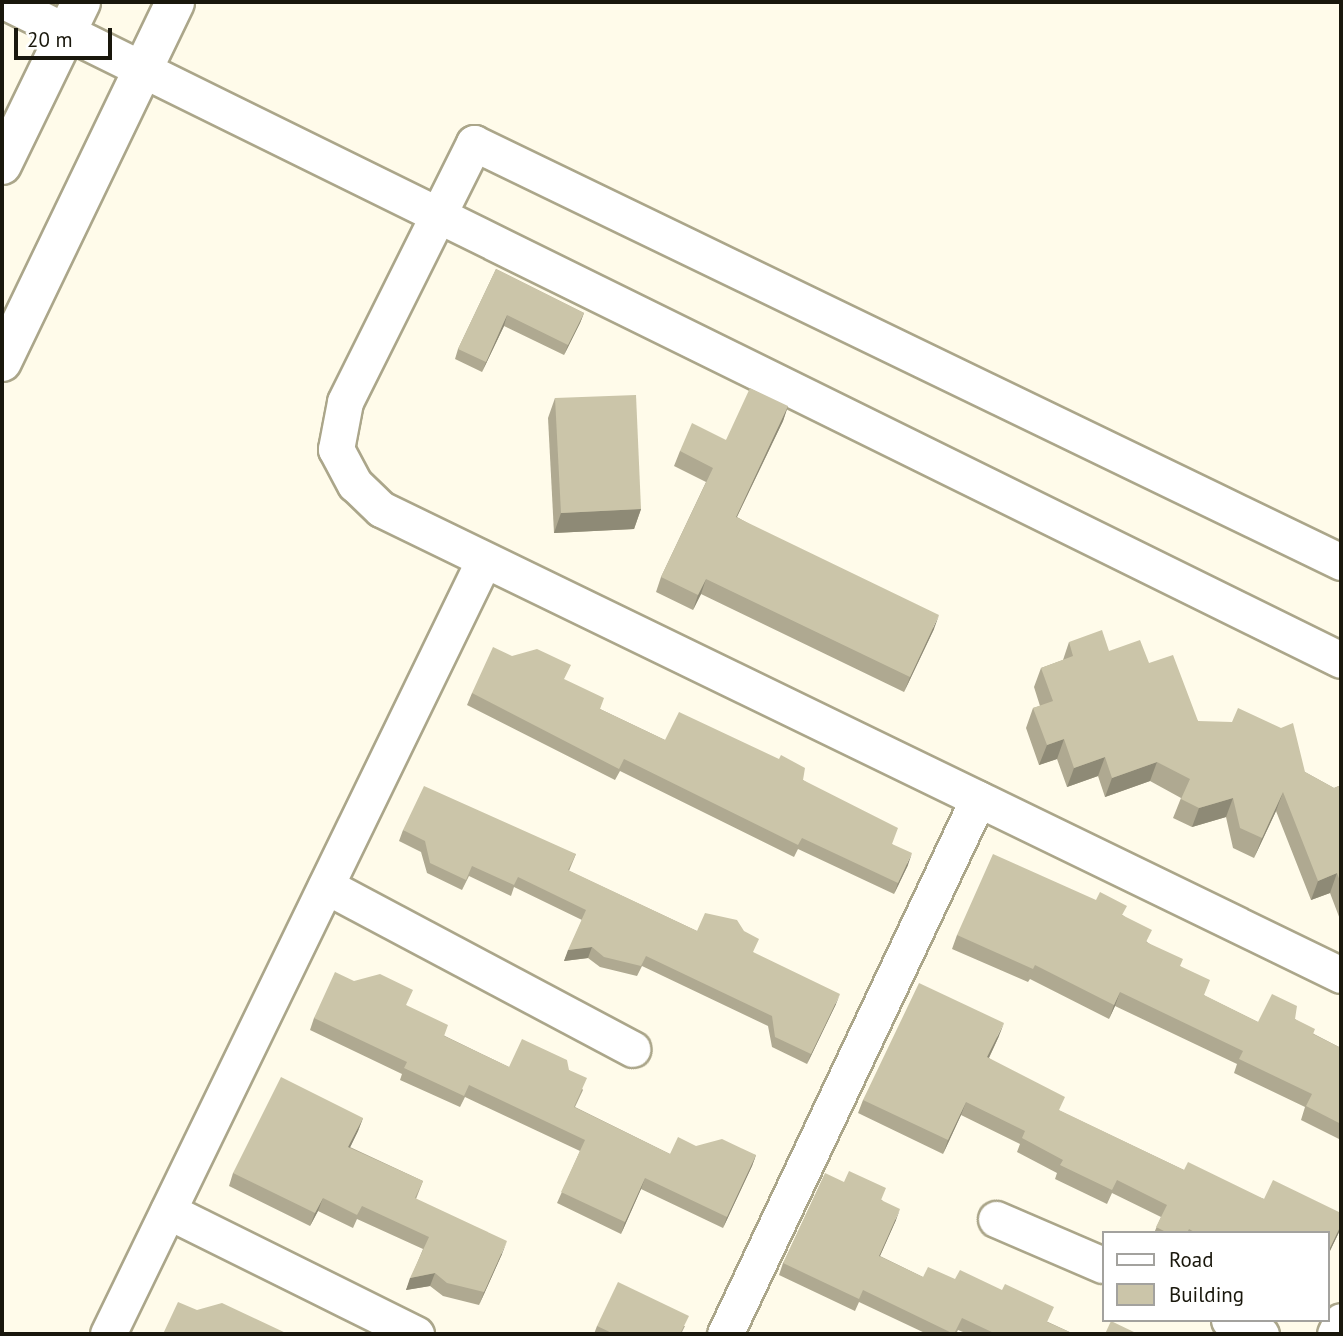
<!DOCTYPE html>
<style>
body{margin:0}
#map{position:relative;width:1343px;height:1336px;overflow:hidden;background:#fffbea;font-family:"PT Sans",sans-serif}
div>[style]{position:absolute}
.roads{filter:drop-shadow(2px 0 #aba68a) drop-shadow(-2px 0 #aba68a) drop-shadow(0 2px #aba68a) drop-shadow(0 -2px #aba68a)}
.minor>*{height:35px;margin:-17.5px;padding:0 17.5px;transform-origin:17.5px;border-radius:17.5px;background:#fff}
.tertiary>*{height:38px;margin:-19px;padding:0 19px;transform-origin:19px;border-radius:19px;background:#fff}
.wall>*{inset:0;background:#afa991}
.shaded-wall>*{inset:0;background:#8e8a76}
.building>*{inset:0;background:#cbc5a9}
span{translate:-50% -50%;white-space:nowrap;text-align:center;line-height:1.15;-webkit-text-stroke:7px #fff;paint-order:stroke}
.frame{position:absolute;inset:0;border:4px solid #19170c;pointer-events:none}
.legend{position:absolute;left:1102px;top:1231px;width:228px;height:91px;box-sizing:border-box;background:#fff;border:2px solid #a3a29e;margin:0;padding:9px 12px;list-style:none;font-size:21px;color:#19170c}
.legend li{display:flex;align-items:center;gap:14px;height:35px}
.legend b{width:35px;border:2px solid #a3a29e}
.scale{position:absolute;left:14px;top:28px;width:98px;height:32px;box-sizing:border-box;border:4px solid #19170c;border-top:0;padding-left:9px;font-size:21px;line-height:24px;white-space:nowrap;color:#19170c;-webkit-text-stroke:5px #fff;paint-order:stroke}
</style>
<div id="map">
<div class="roads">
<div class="minor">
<div style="left:6px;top:2px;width:1488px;rotate:26.24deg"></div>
<div style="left:1341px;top:562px;width:963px;rotate:-154.21deg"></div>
<div style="left:474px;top:143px;width:289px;rotate:116.5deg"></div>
<div style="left:345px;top:402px;width:48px;rotate:100.8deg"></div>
<div style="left:336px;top:449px;width:40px;rotate:62deg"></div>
<div style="left:355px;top:484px;width:36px;rotate:44deg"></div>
<div style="left:381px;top:509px;width:1067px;rotate:25.89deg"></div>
<div style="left:326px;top:886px;width:347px;rotate:28deg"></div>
<div style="left:168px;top:1211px;width:277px;rotate:26.4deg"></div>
<div style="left:996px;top:1219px;width:116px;rotate:23.3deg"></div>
<div style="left:1229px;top:1320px;width:35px;rotate:24deg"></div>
<div style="left:108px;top:1334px;width:858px;rotate:-64.09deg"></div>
<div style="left:725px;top:1334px;width:592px;rotate:-64.69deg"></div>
<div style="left:1335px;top:1334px;width:14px;rotate:-65deg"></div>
</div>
<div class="tertiary">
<div style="left:2px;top:165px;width:181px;rotate:-64.1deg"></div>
<div style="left:2px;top:362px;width:399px;rotate:-64.3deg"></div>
</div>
</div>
<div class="wall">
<div style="clip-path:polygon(496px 269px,584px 313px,580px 323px,564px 355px,504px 326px,482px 372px,455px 359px,458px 349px)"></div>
<div style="clip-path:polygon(555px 398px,641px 509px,634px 529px,554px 533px,548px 418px)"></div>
<div style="clip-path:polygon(788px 406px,783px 421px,737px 517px,934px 629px,904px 692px,701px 594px,693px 610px,656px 592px,661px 577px,706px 482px,674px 466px,680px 451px,726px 440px)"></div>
<div style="clip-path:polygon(1069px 642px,1109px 651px,1149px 663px,1198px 721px,1305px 772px,1334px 788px,1341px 785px,1341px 922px,1330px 893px,1311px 900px,1276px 811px,1254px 858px,1233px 848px,1226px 817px,1192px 827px,1173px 818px,1181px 798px,1150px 781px,1105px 797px,1098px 776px,1067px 787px,1057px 759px,1039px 765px,1026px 728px,1033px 708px,1040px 706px,1034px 687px,1041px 668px,1063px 660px)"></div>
<div style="clip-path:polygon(565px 680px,600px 709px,665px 740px,803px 780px,892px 844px,908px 865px,894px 894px,798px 849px,794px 857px,620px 771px,615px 780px,467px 705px,472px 693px)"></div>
<div style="clip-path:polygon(403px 830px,576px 854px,569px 871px,697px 931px,754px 953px,836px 1004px,807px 1064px,772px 1047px,768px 1026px,642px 966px,637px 976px,600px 967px,588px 958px,564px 961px,582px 920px,514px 887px,511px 896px,469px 876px,462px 890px,427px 873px,421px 852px,399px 841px)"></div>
<div style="clip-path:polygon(1096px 900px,1124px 916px,1147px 942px,1180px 966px,1205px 996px,1258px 1022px,1295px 1019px,1314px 1034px,1341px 1048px,1341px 1140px,1301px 1120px,1305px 1107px,1234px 1073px,1237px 1064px,1115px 1006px,1109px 1019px,1030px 979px,1028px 982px,952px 949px,957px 935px)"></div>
<div style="clip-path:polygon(354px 981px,407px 1006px,445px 1036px,509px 1067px,569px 1070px,583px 1090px,575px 1107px,670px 1154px,696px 1146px,756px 1155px,752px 1166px,723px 1228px,641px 1189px,621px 1234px,557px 1203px,580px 1151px,465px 1097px,460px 1107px,400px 1080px,402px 1074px,310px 1030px,314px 1018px)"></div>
<div style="clip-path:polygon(999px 1036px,989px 1058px,1060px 1111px,1184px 1170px,1264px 1199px,1341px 1213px,1341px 1228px,1327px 1257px,1327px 1233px,1154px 1233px,1161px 1217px,1112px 1193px,1107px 1204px,1055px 1179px,1057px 1173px,1017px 1152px,1020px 1144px,961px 1115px,943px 1154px,858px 1113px,863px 1100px)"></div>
<div style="clip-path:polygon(363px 1118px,358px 1131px,350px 1147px,423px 1181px,416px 1199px,502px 1254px,479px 1305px,443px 1296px,430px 1286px,406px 1290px,423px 1249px,357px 1219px,353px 1228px,318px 1211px,310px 1226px,229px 1186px,233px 1173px)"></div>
<div style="clip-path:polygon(844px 1182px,882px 1200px,896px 1220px,880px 1256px,923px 1277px,1048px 1322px,1074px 1334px,968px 1334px,958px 1330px,956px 1334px,927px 1334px,859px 1302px,855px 1311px,779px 1275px,783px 1263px)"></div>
<div style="clip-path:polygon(597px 1326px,685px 1326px,681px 1334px,594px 1334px)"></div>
</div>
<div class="shaded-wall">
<div style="clip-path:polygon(584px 313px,580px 323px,564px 355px,568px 345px)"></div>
<div style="clip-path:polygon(507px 315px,504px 326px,482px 372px,486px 362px)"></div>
<div style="clip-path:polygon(788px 406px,783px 421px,730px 531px,736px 517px)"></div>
<div style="clip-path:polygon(641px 509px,634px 529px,554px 533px,561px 513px)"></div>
<div style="clip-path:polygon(706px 579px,701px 594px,693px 610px,698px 595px)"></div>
<div style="clip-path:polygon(939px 615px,934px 629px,904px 692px,910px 677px)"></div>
<div style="clip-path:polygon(1064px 739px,1057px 759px,1039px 765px,1047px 745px)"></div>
<div style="clip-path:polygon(1105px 757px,1098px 776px,1067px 787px,1074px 768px)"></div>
<div style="clip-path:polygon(1157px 762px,1150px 781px,1105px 797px,1112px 778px)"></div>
<div style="clip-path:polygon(1283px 792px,1276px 811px,1254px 858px,1262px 838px)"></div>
<div style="clip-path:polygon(1233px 798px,1226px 817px,1192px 827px,1199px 808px)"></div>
<div style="clip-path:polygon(912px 853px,908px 865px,894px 894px,898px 883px)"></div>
<div style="clip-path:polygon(1337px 873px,1330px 893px,1311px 900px,1318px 881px)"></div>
<div style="clip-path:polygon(592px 947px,588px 958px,564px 961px,568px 950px)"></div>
<div style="clip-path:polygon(1120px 992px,1115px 1006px,1109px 1019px,1114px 1005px)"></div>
<div style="clip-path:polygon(840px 994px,836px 1004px,807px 1064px,811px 1054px)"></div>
<div style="clip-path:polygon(1004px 1023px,999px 1036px,983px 1070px,987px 1057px)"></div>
<div style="clip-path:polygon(966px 1102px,961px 1115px,943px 1154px,948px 1140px)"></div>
<div style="clip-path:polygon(363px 1118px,358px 1131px,344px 1160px,348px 1147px)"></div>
<div style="clip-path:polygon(756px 1155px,752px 1166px,723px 1228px,727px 1217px)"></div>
<div style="clip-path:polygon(645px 1178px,641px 1189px,621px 1234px,625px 1222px)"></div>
<div style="clip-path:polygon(323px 1198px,318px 1211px,310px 1226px,315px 1213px)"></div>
<div style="clip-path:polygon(900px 1209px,896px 1220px,875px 1267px,879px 1256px)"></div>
<div style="clip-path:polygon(1341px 1225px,1341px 1228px,1327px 1257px,1327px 1254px)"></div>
<div style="clip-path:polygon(507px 1241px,502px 1254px,479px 1305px,484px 1292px)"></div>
<div style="clip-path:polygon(435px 1273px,430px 1286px,406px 1290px,410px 1278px)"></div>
</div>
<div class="building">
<div style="clip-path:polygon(496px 269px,584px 313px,568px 345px,507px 315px,486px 362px,458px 349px)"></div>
<div style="clip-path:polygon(750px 388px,788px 406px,736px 517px,939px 615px,910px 677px,706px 579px,698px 595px,661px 577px,713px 468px,680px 451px,692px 423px,726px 440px)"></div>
<div style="clip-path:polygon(636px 395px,641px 509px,561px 513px,555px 398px)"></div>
<div style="clip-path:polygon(1102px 630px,1109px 651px,1140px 640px,1149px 663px,1173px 655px,1198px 721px,1232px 722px,1238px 708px,1281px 728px,1293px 723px,1305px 772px,1334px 788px,1341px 785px,1341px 884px,1337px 873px,1318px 881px,1283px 792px,1262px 838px,1240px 828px,1233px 798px,1199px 808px,1181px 799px,1190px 779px,1157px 762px,1112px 778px,1105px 757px,1074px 768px,1064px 739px,1047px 745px,1033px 708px,1053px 701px,1041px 668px,1073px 656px,1069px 642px)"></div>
<div style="clip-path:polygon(493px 647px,512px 656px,537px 649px,571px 665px,564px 679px,604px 698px,600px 709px,665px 740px,679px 712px,779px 759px,781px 755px,805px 768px,803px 780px,898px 828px,892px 844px,912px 853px,898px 883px,802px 838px,798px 845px,624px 759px,619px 769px,472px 693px)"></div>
<div style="clip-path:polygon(424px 786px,576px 854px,568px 870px,697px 931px,705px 913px,737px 920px,744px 931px,759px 939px,753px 952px,840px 994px,811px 1054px,775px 1037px,772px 1016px,646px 956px,641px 966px,604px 957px,592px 947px,568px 950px,586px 910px,518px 877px,514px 885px,472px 866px,466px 880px,430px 863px,425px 841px,403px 830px)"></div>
<div style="clip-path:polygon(993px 854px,1096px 900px,1100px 892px,1127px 906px,1122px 915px,1152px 930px,1146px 942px,1183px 959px,1180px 966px,1210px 980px,1204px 995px,1258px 1022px,1272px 994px,1297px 1006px,1295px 1019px,1315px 1029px,1313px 1034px,1341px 1048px,1341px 1124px,1306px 1106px,1312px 1094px,1239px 1059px,1243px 1051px,1120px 992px,1114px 1005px,1035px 965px,1033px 969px,957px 935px)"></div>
<div style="clip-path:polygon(335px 972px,354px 981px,380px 974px,413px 990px,406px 1005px,448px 1025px,444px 1036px,509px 1067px,522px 1039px,567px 1060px,569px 1070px,587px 1078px,574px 1107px,670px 1154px,678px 1137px,696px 1146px,722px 1139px,756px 1155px,727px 1217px,645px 1178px,625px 1222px,561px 1192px,585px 1140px,469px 1085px,464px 1096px,404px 1068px,407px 1062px,314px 1018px)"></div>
<div style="clip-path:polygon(919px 983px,1004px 1023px,987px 1057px,1065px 1097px,1059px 1110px,1184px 1170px,1188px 1162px,1264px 1199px,1273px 1180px,1341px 1213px,1341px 1225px,1327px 1254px,1327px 1233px,1196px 1233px,1189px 1229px,1187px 1233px,1168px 1233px,1156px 1227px,1167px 1205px,1117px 1180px,1112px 1190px,1060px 1165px,1063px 1160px,1022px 1138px,1025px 1131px,966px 1102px,948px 1140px,863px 1100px)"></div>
<div style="clip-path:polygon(281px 1077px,363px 1118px,348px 1147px,423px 1181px,415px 1198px,507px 1241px,484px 1292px,447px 1283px,435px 1273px,410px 1278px,429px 1237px,362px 1206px,357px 1215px,323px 1198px,315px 1213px,233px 1173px)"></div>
<div style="clip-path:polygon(849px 1171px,886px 1188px,881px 1200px,900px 1209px,879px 1256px,923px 1277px,928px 1267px,955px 1279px,960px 1270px,1002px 1290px,1005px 1284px,1054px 1307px,1047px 1322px,1074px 1334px,996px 1334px,962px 1318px,954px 1334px,863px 1290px,859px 1299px,783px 1263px,825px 1173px,844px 1182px)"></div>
<div style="clip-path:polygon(618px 1282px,689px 1316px,680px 1334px,614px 1334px,597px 1326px)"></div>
<div style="clip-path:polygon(178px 1302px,197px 1310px,222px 1303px,288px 1334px,163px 1334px)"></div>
<div style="clip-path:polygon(1111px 1321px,1136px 1333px,1136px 1334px,1105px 1334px)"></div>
</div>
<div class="frame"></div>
<ul class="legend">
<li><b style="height:9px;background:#fff"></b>Road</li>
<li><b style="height:19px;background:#cbc5a9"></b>Building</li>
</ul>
<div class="scale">20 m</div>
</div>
